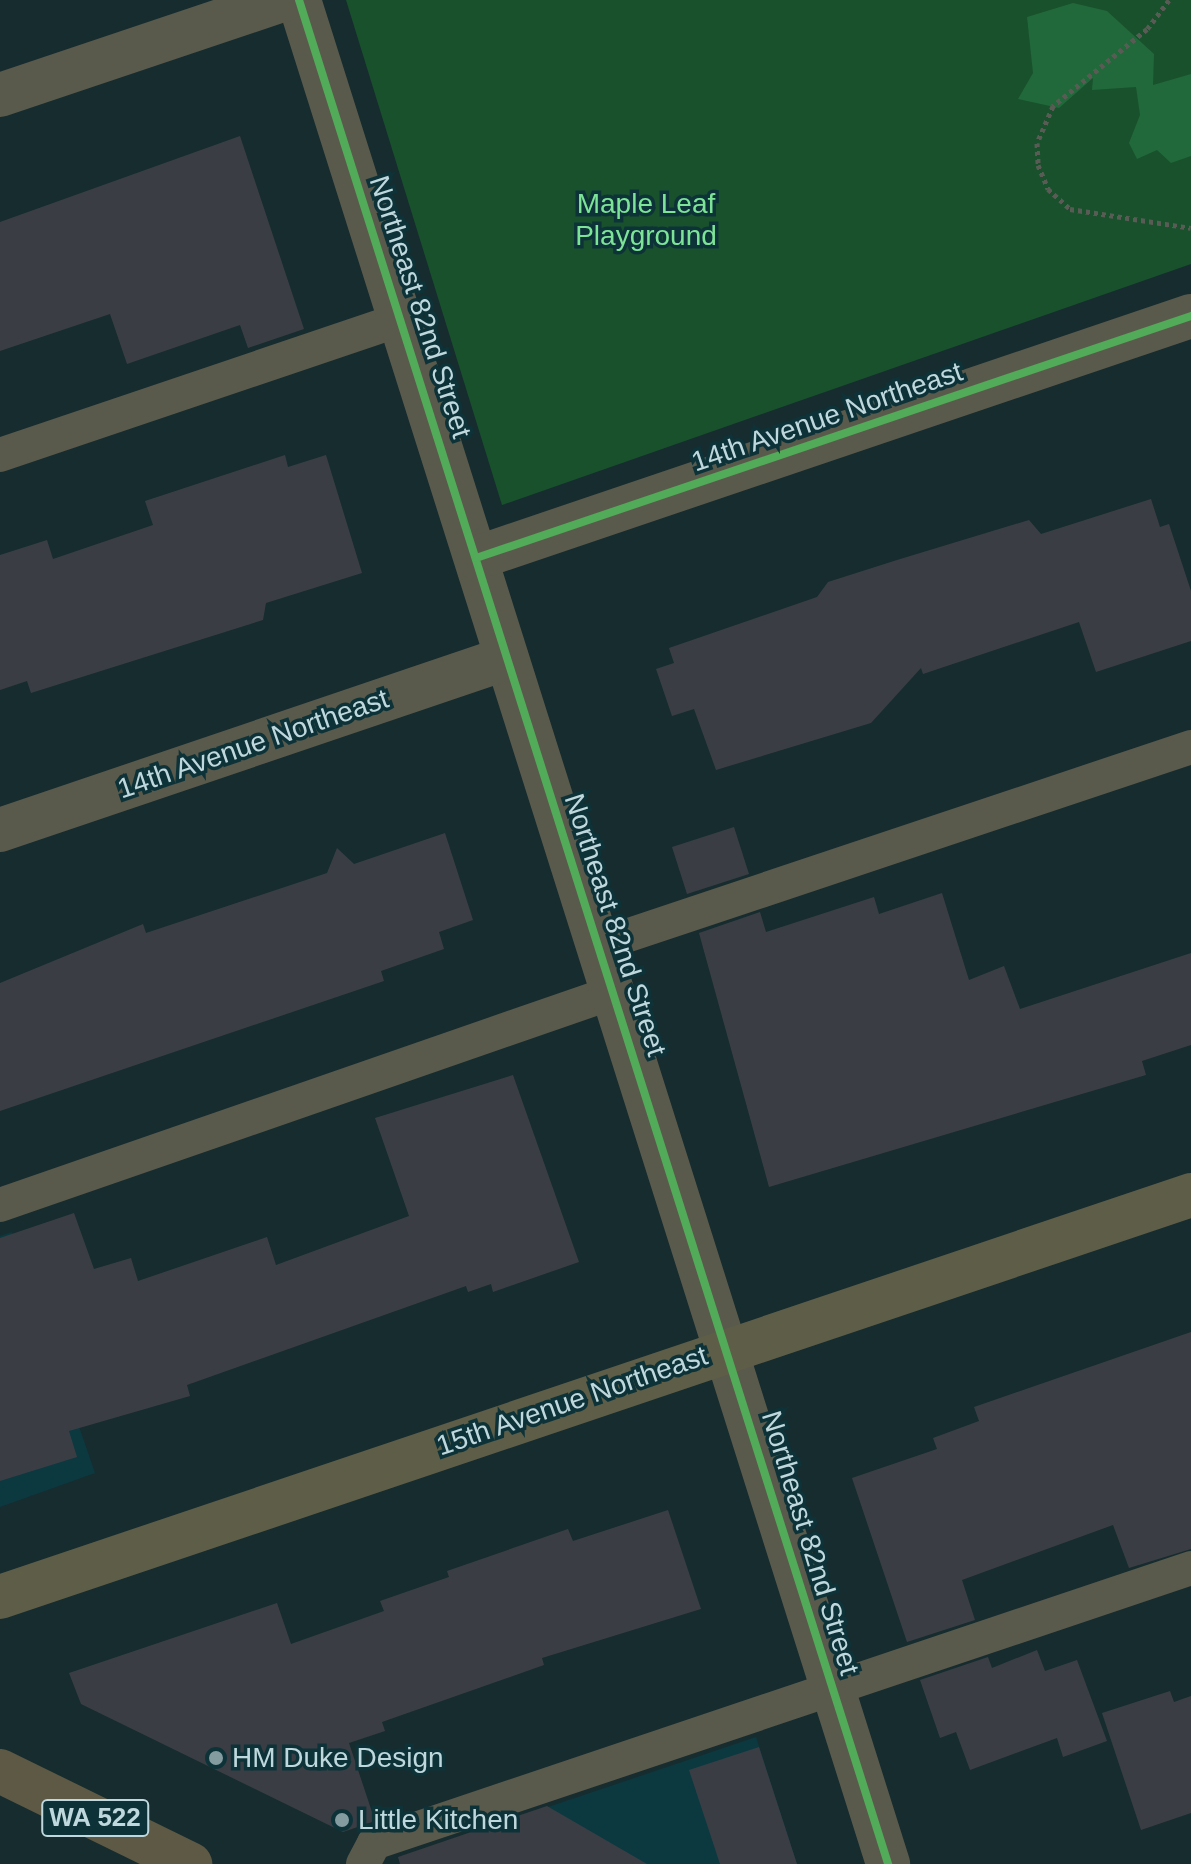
<!DOCTYPE html>
<style>
body{margin:0}
#map{position:relative;width:1191px;height:1864px;overflow:hidden;background:#172c2f;font-family:Arial,sans-serif}
div>[style]{position:absolute}
.built>*{inset:0;background:#0c3940}
.green>*{inset:0;background:#19512d}
.forest>*{inset:0;background:#21693a}
.building>*{inset:0;background:#3a3e44}
.path>*{height:5px;margin-top:-2.5px;transform-origin:0;background:repeating-linear-gradient(90deg,#595c54 0 4px,transparent 0 8px)}
.lane>*{height:34px;margin:-17px;padding:0 17px;transform-origin:17px;border-radius:17px;background:#5a5a4c}
.street>*{height:44px;margin:-22px;padding:0 22px;transform-origin:22px;border-radius:22px;background:#5a5a4c}
.secondary>*{height:44px;margin:-22px;padding:0 22px;transform-origin:22px;border-radius:22px;background:#5e5e48}
.primary>*{height:44px;margin:-22px;padding:0 22px;transform-origin:22px;border-radius:22px;background:#5d5944}
.cycleway>*{height:8px;margin:-4px;padding:0 4px;transform-origin:4px;border-radius:4px;background:#51ab58}
.dots>*{width:22px;height:22px;translate:-50% -50%;box-sizing:border-box;border:4px solid #0d3339;border-radius:50%}
span{translate:-50% -50%;white-space:nowrap;text-align:center;line-height:1.15;-webkit-text-stroke:7px #0d3339;paint-order:stroke}
.shield-label span{padding:2px 6px;background:#0d3339;border:2px solid;border-radius:6px;-webkit-text-stroke-width:0}
.shield-label{font-size:26px;color:#bfd8dd;font-weight:700}
.park-label{font-size:28px;color:#7de497}
.street-label{font-size:28px;color:#bfd8dd}
.poi-label{font-size:28px;color:#bfd8dd}
.left{translate:0 -50%;text-align:left}
</style>
<div id="map">
<div class="built">
<div style="clip-path:polygon(12px 1232px,95px 1473px,0 1507px,0 1236px)"></div>
<div style="clip-path:polygon(756px 1737px,797px 1864px,419px 1864px,403px 1856px)"></div>
</div>
<div class="green">
<div style="clip-path:polygon(346px 0,1191px 0,1191px 264px,502px 505px)"></div>
</div>
<div class="forest">
<div style="clip-path:polygon(1073px 3px,1107px 11px,1154px 54px,1153px 85px,1191px 74px,1191px 156px,1171px 163px,1157px 150px,1137px 159px,1129px 143px,1140px 115px,1136px 87px,1092px 90px,1093px 78px,1059px 108px,1018px 99px,1033px 73px,1027px 17px)"></div>
</div>
<div class="building">
<div style="clip-path:polygon(240px 136px,304px 329px,248px 348px,240px 325px,127px 364px,110px 314px,0 351px,0 222px)"></div>
<div style="clip-path:polygon(285px 455px,288px 467px,326px 455px,362px 573px,266px 603px,263px 620px,31px 693px,27px 681px,0 690px,0 555px,47px 540px,53px 559px,153px 525px,145px 501px)"></div>
<div style="clip-path:polygon(1151px 499px,1160px 527px,1169px 524px,1191px 591px,1191px 641px,1096px 672px,1079px 622px,923px 674px,921px 668px,871px 723px,716px 770px,694px 709px,672px 716px,656px 669px,674px 663px,669px 648px,817px 597px,828px 582px,897px 560px,1029px 520px,1041px 534px)"></div>
<div style="clip-path:polygon(734px 827px,749px 874px,687px 894px,672px 847px)"></div>
<div style="clip-path:polygon(445px 833px,473px 920px,439px 932px,444px 949px,381px 971px,384px 981px,0 1111px,0 983px,143px 924px,146px 933px,327px 873px,337px 848px,354px 864px)"></div>
<div style="clip-path:polygon(942px 893px,969px 980px,1004px 966px,1020px 1009px,1191px 953px,1191px 1045px,1142px 1061px,1146px 1075px,769px 1187px,699px 933px,760px 912px,766px 932px,874px 897px,879px 914px)"></div>
<div style="clip-path:polygon(513px 1075px,579px 1262px,493px 1292px,491px 1284px,468px 1292px,466px 1286px,187px 1385px,190px 1396px,69px 1431px,77px 1457px,0 1481px,0 1238px,74px 1213px,94px 1269px,131px 1258px,138px 1281px,267px 1237px,276px 1265px,409px 1216px,375px 1118px)"></div>
<div style="clip-path:polygon(1191px 1332px,1191px 1549px,1129px 1568px,1113px 1525px,962px 1580px,975px 1620px,907px 1642px,852px 1478px,937px 1449px,933px 1438px,979px 1421px,974px 1407px)"></div>
<div style="clip-path:polygon(668px 1510px,701px 1609px,542px 1658px,544px 1665px,382px 1722px,385px 1731px,349px 1743px,375px 1821px,343px 1832px,81px 1704px,69px 1673px,277px 1603px,291px 1644px,384px 1611px,380px 1601px,449px 1577px,447px 1571px,568px 1529px,573px 1541px)"></div>
<div style="clip-path:polygon(1037px 1650px,1045px 1671px,1077px 1660px,1107px 1741px,1063px 1757px,1057px 1738px,970px 1770px,956px 1732px,940px 1738px,920px 1680px,988px 1657px,992px 1668px)"></div>
<div style="clip-path:polygon(1170px 1691px,1174px 1702px,1191px 1696px,1191px 1813px,1141px 1830px,1102px 1713px)"></div>
<div style="clip-path:polygon(759px 1747px,797px 1864px,720px 1864px,689px 1770px)"></div>
<div style="clip-path:polygon(547px 1806px,647px 1864px,400px 1864px,398px 1857px)"></div>
</div>
<div class="path">
<div style="left:1169px;top:0;width:36px;rotate:127deg"></div>
<div style="left:1147px;top:29px;width:122px;rotate:140.7deg"></div>
<div style="left:1053px;top:106px;width:40px;rotate:113.4deg"></div>
<div style="left:1037px;top:143px;width:22px;rotate:87deg"></div>
<div style="left:1038px;top:165px;width:26px;rotate:67deg"></div>
<div style="left:1048px;top:189px;width:30px;rotate:42deg"></div>
<div style="left:1070px;top:209px;width:122px;rotate:8.9deg"></div>
</div>
<div class="lane">
<div style="left:0;top:455px;width:423px;rotate:-18.7deg"></div>
<div style="left:599px;top:945px;width:624px;rotate:-18.49deg"></div>
<div style="left:0;top:1205px;width:650px;rotate:-19.13deg"></div>
<div style="left:363px;top:1864px;width:24px;rotate:-62deg"></div>
<div style="left:374px;top:1843px;width:862px;rotate:-18.6deg"></div>
</div>
<div class="street">
<div style="left:299px;top:0;width:1955px;rotate:72.46deg"></div>
<div style="left:0;top:95px;width:298px;rotate:-18.6deg"></div>
<div style="left:476px;top:558px;width:755px;rotate:-18.7deg"></div>
<div style="left:0;top:830px;width:535px;rotate:-18.74deg"></div>
</div>
<div class="secondary">
<div style="left:0;top:1597px;width:1257px;rotate:-18.65deg"></div>
</div>
<div class="primary">
<div style="left:0;top:1771px;width:212px;rotate:26.1deg"></div>
</div>
<div class="cycleway">
<div style="left:299px;top:0;width:1955px;rotate:72.46deg"></div>
<div style="left:476px;top:558px;width:755px;rotate:-18.7deg"></div>
</div>
<div class="dots">
<div style="left:216px;top:1758px;background:#849ca0"></div>
<div style="left:342px;top:1820px;background:#849ca0"></div>
</div>
<div class="shield-label">
<span style="left:95px;top:1818px">WA 522</span>
</div>
<div class="park-label">
<span style="left:646px;top:220px">Maple Leaf<br>Playground</span>
</div>
<div class="street-label">
<span style="left:420px;top:307px;rotate:72deg">Northeast 82nd Street</span>
<span style="left:827px;top:417px;rotate:-19deg">14th Avenue Northeast</span>
<span style="left:253px;top:744px;rotate:-19deg">14th Avenue Northeast</span>
<span style="left:615px;top:925px;rotate:72deg">Northeast 82nd Street</span>
<span style="left:572px;top:1401px;rotate:-19deg">15th Avenue Northeast</span>
<span style="left:810px;top:1543px;rotate:73deg">Northeast 82nd Street</span>
</div>
<div class="poi-label">
<span class="left" style="left:232px;top:1758px">HM Duke Design</span>
<span class="left" style="left:358px;top:1820px">Little Kitchen</span>
</div>
</div>
